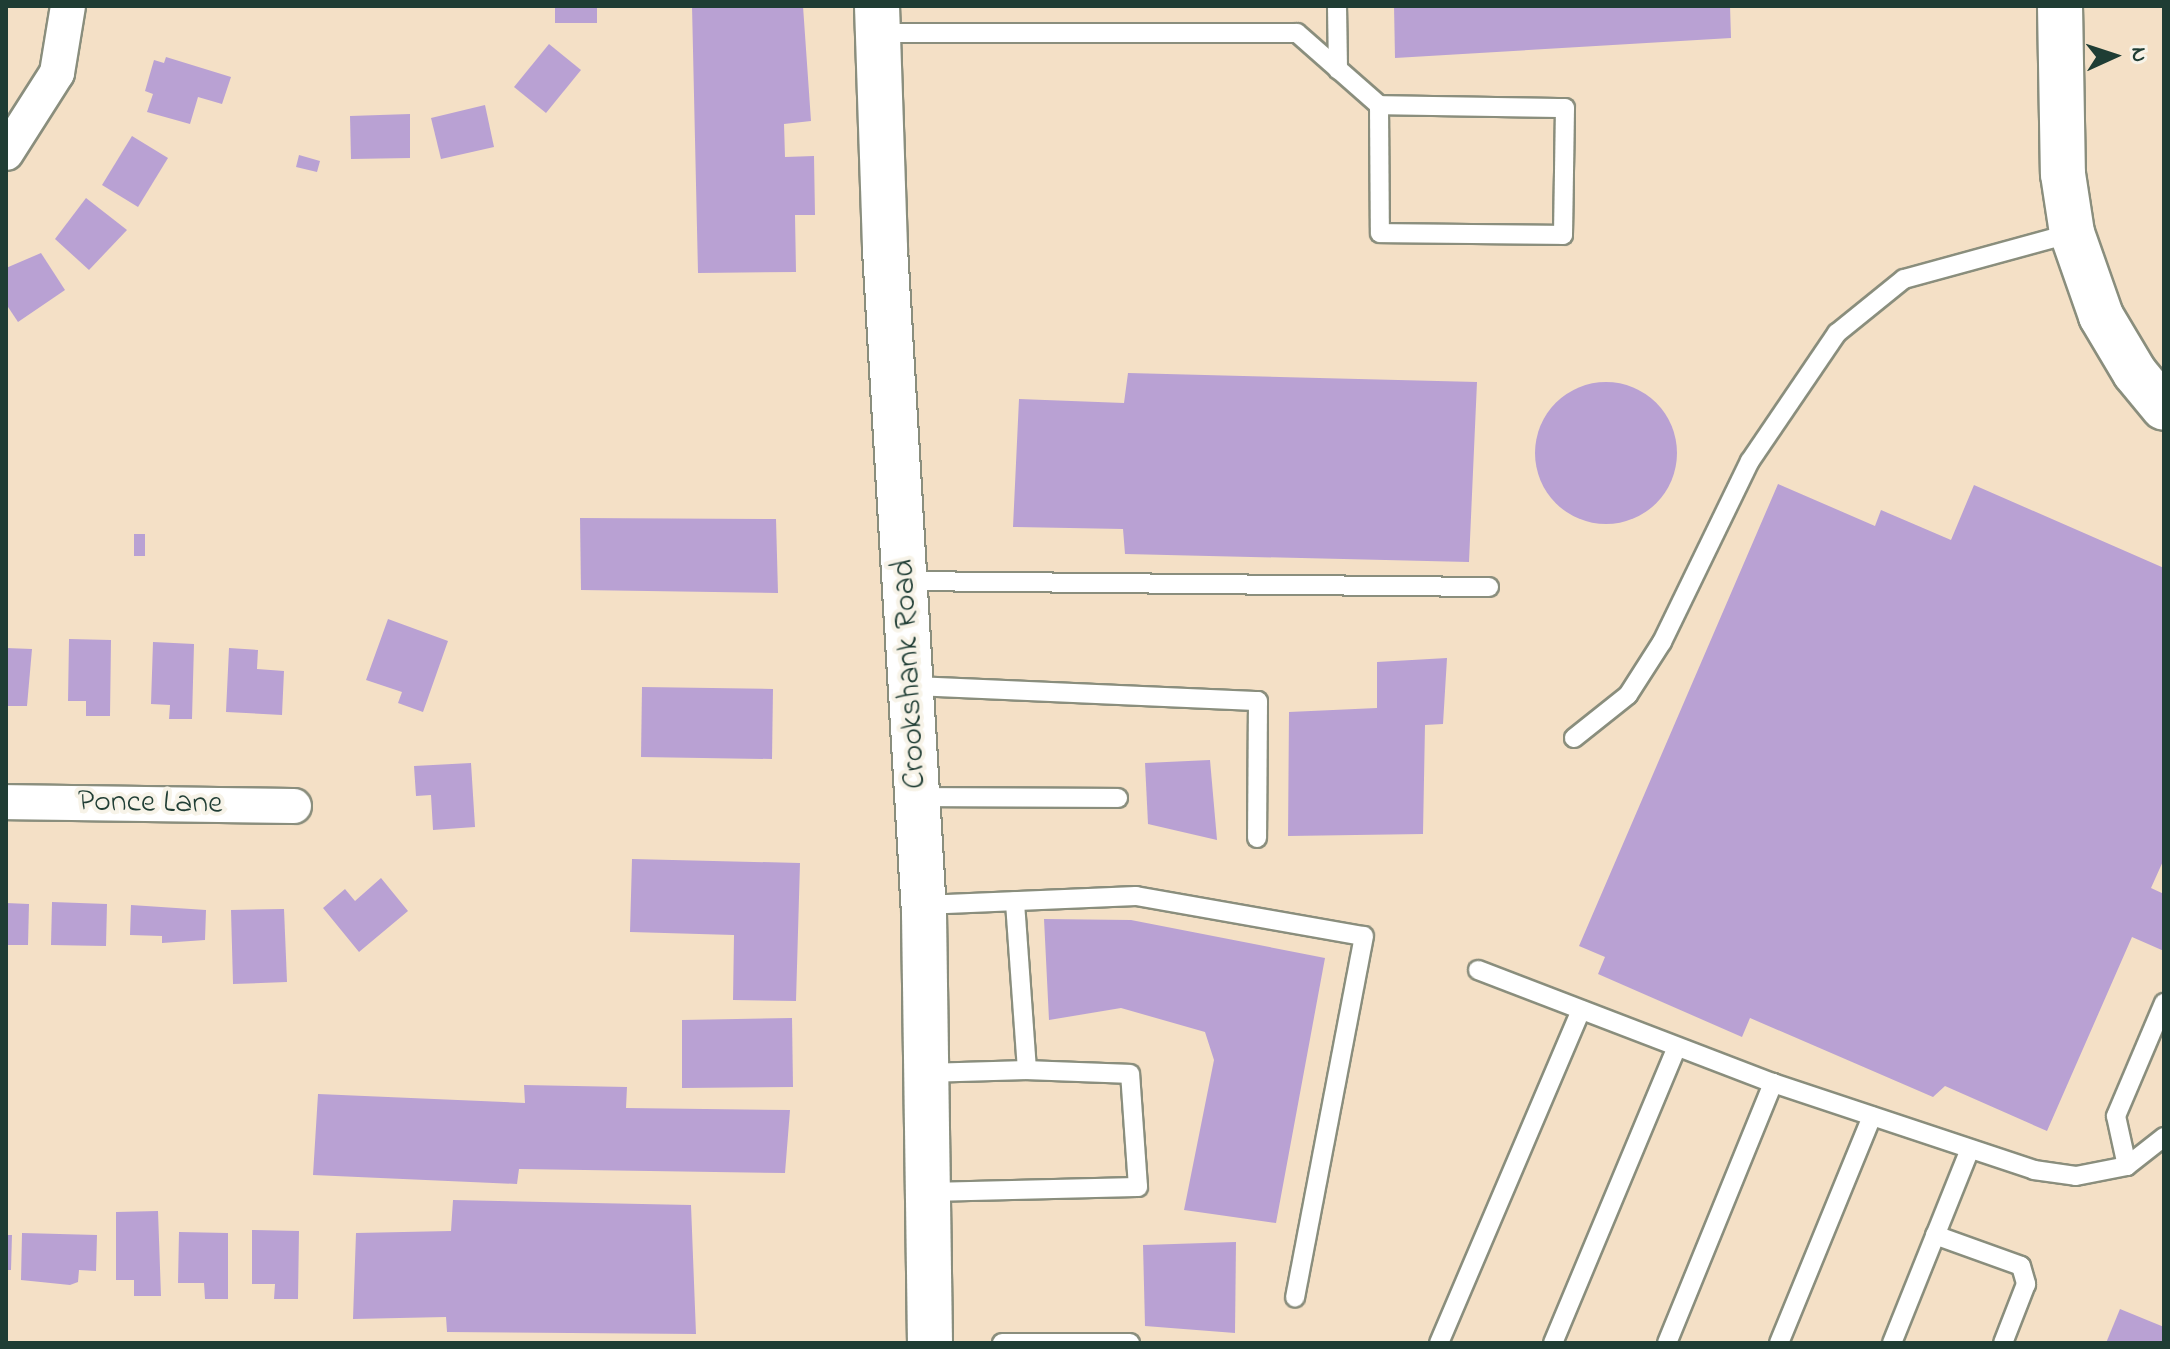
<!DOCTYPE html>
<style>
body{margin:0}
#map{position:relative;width:2170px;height:1349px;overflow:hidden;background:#f4e0c6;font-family:"Indie Flower",sans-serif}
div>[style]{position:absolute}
.building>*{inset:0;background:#b9a1d3}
.round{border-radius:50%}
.roads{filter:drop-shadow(2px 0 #8a8e7d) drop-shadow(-2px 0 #8a8e7d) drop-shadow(0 2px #8a8e7d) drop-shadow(0 -2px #8a8e7d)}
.lane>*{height:18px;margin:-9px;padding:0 9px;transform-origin:9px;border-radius:9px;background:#fff}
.street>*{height:34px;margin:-17px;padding:0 17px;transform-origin:17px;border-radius:17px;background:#fff}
.secondary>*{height:44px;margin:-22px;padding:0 22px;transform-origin:22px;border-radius:22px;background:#fff}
span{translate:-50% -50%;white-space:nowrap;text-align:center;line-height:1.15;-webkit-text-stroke:8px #f7f3e8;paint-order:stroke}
.street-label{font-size:32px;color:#1f3d34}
.frame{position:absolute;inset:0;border:8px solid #1f3d34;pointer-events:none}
.north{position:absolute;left:2074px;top:16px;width:80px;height:80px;-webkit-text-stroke:6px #f7f3e8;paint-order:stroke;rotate:87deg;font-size:22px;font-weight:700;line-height:32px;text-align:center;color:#1f3d34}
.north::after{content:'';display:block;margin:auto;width:28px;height:36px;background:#1f3d34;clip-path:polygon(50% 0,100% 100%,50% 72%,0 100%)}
</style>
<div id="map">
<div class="building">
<div style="clip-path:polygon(555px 6px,597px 6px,597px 23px,555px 23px)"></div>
<div style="clip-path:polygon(692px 6px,803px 6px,811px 121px,784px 124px,785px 157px,814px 156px,815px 215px,795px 215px,796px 272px,698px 273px)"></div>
<div style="clip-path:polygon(1394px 6px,1730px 6px,1731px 38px,1395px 58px)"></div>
<div style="clip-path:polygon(549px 44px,581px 70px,546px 113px,514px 87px)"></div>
<div style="clip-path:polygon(166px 57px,231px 77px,222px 104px,198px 97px,190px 124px,147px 112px,153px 94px,145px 91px,154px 60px,164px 63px)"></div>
<div style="clip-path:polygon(485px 105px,494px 147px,441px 159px,431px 118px)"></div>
<div style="clip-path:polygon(410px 114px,410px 158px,351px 159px,350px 116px)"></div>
<div style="clip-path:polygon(132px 136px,168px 158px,138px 207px,102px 185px)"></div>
<div style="clip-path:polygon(299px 155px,320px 161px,317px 172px,296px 167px)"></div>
<div style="clip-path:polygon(86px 198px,127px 230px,89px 270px,55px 239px)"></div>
<div style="clip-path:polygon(41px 253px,65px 290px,18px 322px,6px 304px,6px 268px)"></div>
<div style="clip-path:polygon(1128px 373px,1477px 382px,1469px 562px,1125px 554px,1123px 529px,1013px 527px,1019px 399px,1124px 403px)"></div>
<div class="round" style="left:1535px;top:382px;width:142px;height:142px"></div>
<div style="clip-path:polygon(1778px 484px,1875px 526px,1881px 510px,1951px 540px,1974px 485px,2164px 568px,2164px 859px,2151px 888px,2164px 894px,2164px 951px,2132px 937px,2047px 1131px,1945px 1086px,1933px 1097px,1750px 1018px,1742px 1037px,1598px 974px,1605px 957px,1579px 946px)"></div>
<div style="clip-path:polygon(580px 518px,776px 519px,778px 593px,581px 590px)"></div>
<div style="clip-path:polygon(134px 534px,145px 534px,145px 556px,134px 556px)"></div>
<div style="clip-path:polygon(388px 619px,448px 641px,423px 712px,398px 703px,402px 692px,366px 680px)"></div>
<div style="clip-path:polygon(69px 639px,111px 640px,110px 716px,86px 716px,86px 701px,68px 701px)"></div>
<div style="clip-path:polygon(153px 642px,194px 644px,192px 719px,169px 719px,170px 705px,151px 704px)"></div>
<div style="clip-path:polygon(6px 648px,32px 649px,27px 706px,6px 706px)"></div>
<div style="clip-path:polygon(229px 648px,258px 650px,257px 669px,284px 671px,282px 715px,226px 712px)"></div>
<div style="clip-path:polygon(1447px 658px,1443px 724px,1425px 725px,1423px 834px,1288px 836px,1289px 712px,1377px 708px,1377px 662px)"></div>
<div style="clip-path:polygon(642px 687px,773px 689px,772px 759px,641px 757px)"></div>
<div style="clip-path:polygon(1210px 760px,1217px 840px,1148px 824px,1145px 763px)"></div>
<div style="clip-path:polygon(471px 763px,475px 827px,433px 830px,431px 795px,416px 796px,414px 766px)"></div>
<div style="clip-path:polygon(632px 859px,800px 863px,796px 1001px,733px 1000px,734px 935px,630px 932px)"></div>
<div style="clip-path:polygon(381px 878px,408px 911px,359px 952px,323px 908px,345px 889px,355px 901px)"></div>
<div style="clip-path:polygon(52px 902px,107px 904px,106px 946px,51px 945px)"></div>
<div style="clip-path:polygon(6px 903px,29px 904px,28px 945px,6px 945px)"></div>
<div style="clip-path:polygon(131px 905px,206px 910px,205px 940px,162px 943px,162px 936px,130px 935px)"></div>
<div style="clip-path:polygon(284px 909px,287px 982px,233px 984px,231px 910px)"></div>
<div style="clip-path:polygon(1044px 919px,1131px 920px,1325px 958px,1276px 1223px,1184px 1210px,1214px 1060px,1205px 1032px,1121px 1008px,1049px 1020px)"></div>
<div style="clip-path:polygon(792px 1018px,793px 1087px,682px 1088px,682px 1020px)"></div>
<div style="clip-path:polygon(524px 1085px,627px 1087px,626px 1108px,790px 1110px,785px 1173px,519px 1169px,517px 1184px,313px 1175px,318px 1094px,525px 1103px)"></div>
<div style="clip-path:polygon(453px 1200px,691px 1205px,696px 1334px,447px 1332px,446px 1317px,353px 1319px,356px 1233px,451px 1231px)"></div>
<div style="clip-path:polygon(158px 1211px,161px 1296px,134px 1296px,134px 1280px,116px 1280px,116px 1212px)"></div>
<div style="clip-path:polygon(252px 1230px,299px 1231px,298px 1299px,274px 1299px,275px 1284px,252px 1284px)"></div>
<div style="clip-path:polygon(179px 1232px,228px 1233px,228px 1299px,205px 1299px,204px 1283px,178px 1283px)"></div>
<div style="clip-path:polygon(22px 1233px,97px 1235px,96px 1271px,79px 1270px,78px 1282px,70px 1285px,21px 1280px)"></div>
<div style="clip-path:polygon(6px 1235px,12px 1235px,11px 1270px,6px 1270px)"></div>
<div style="clip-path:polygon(1236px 1242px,1235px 1333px,1145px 1326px,1143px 1245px)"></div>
<div style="clip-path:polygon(2120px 1309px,2164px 1327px,2164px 1343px,2106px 1343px)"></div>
</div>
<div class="roads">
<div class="lane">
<div style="left:1337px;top:6px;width:64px;rotate:89.1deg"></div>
<div style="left:878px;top:33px;width:419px"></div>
<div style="left:1297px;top:33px;width:109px;rotate:41.3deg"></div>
<div style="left:1379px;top:105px;width:128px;rotate:89.6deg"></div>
<div style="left:1380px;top:233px;width:183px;rotate:0.6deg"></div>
<div style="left:1563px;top:235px;width:127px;rotate:-89.1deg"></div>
<div style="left:1565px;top:108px;width:186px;rotate:-179.1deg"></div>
<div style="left:906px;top:581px;width:583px;rotate:0.59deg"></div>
<div style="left:912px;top:686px;width:346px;rotate:2.5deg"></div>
<div style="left:1258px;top:701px;width:137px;rotate:90.4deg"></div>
<div style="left:1574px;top:738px;width:69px;rotate:-38.5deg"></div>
<div style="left:1628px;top:695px;width:63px;rotate:-57.3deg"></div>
<div style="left:1662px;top:642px;width:201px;rotate:-64.1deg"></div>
<div style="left:1750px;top:461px;width:155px;rotate:-55.8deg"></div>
<div style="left:1837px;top:333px;width:86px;rotate:-38.9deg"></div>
<div style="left:1904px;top:279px;width:174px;rotate:-15.3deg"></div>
<div style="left:918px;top:797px;width:200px;rotate:0.3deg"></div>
<div style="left:923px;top:905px;width:213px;rotate:-2.4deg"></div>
<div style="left:1136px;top:896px;width:231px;rotate:10deg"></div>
<div style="left:1364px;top:936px;width:368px;rotate:100.8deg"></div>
<div style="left:1478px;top:970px;width:316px;rotate:21deg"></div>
<div style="left:1773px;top:1083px;width:275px;rotate:18.4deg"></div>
<div style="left:2034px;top:1170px;width:42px;rotate:8.1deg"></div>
<div style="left:2076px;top:1176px;width:52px;rotate:-11.1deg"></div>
<div style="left:2127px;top:1166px;width:47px;rotate:-38.1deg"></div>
<div style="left:926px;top:1073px;width:101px;rotate:-1.7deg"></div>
<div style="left:2127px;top:1166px;width:51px;rotate:-102.4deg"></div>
<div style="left:2116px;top:1116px;width:123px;rotate:-67deg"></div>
<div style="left:928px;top:1192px;width:210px;rotate:-1.4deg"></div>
<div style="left:1138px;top:1187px;width:113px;rotate:-94deg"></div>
<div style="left:1130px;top:1074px;width:103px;rotate:-177.8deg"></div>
<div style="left:1027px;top:1070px;width:169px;rotate:-94.1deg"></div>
<div style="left:1935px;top:1235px;width:91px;rotate:19.8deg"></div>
<div style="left:2021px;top:1266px;width:19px;rotate:74deg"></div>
<div style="left:2026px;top:1284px;width:63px;rotate:111.3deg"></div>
<div style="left:1002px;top:1343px;width:128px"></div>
<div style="left:1439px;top:1343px;width:362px;rotate:-66.9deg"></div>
<div style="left:1553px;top:1343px;width:321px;rotate:-67.3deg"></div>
<div style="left:1667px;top:1343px;width:281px;rotate:-67.8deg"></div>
<div style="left:1779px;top:1343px;width:245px;rotate:-67.7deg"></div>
<div style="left:1892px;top:1343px;width:207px;rotate:-68.1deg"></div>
</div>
<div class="street">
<div style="left:6px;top:153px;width:95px;rotate:-57.5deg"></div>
<div style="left:57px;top:73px;width:68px;rotate:-80.7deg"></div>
<div style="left:6px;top:802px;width:288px;rotate:0.8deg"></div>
</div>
<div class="secondary">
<div style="left:877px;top:6px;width:243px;rotate:88.1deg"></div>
<div style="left:885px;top:249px;width:665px;rotate:86.64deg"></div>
<div style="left:924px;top:913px;width:430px;rotate:89.2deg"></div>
<div style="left:2060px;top:6px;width:168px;rotate:89deg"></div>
<div style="left:2063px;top:174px;width:60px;rotate:81.3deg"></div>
<div style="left:2072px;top:233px;width:88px;rotate:70.7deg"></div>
<div style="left:2101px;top:316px;width:66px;rotate:59.2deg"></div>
<div style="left:2135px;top:373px;width:45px;rotate:50.4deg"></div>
</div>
</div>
<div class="street-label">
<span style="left:911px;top:674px;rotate:-93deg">Crookshank Road</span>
<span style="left:150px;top:804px;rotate:1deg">Ponce Lane</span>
</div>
<div class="frame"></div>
<div class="north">N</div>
</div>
